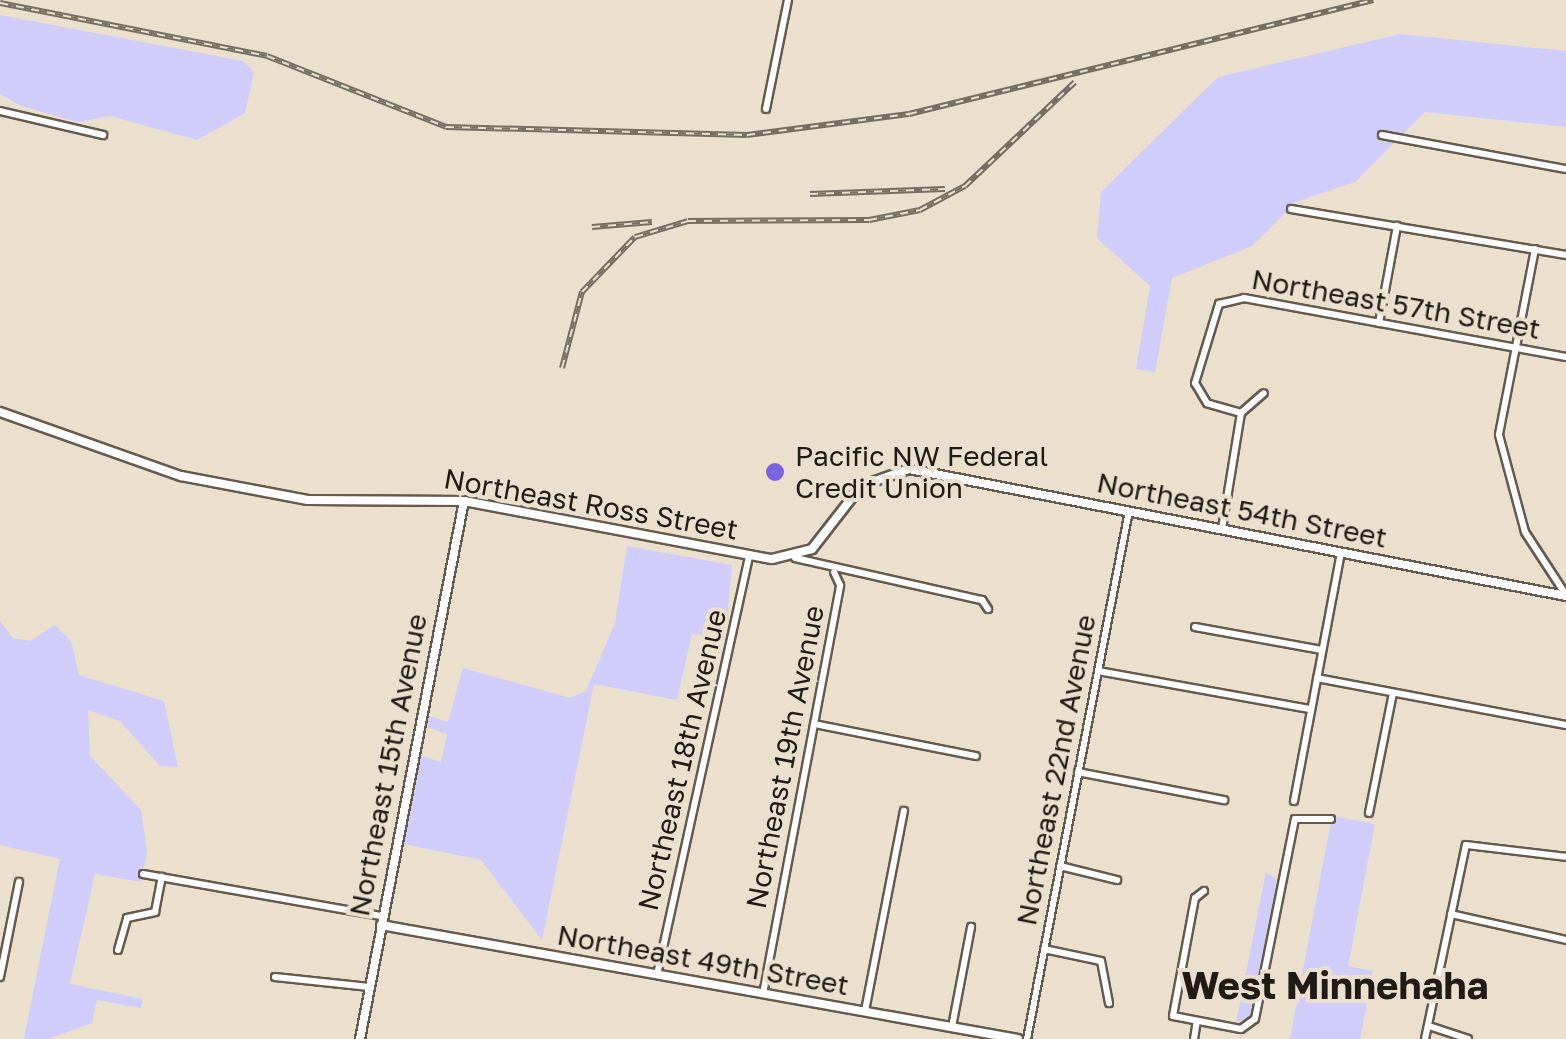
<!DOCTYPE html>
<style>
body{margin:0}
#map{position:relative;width:1566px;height:1039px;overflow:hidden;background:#ebdfce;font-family:"Golos Text",sans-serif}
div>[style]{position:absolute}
.green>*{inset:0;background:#d1cdfa}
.roads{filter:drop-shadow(2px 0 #655a4d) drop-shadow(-2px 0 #655a4d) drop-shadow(0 2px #655a4d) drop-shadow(0 -2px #655a4d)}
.minor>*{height:6px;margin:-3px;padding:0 3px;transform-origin:3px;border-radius:3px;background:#fff}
.tertiary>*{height:8px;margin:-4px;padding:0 4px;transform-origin:4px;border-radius:4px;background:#fff}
.rail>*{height:6px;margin-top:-3px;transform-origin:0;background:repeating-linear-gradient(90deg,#ebdfce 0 8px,#756e63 0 16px);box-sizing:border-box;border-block:2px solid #756e63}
.dots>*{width:28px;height:28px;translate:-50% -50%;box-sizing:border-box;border:5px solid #ebdfce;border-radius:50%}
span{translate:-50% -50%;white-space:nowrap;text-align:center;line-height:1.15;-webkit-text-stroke:8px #ebdfce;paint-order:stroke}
.street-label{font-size:28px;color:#201b15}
.poi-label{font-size:28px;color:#201b15}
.left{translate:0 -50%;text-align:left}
.district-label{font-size:38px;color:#201b15;font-weight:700}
</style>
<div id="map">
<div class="green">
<div style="clip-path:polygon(0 15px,243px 61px,254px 72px,245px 113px,197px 140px,110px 116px,78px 122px,21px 106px,0 94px)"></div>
<div style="clip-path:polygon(1400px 34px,1566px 51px,1566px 127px,1425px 112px,1355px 182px,1296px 202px,1252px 246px,1172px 278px,1155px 372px,1136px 369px,1150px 286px,1097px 238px,1101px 192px,1218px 77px)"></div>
<div style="clip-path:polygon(627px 546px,732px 565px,725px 638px,692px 634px,677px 700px,594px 684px,542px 940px,481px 860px,404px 844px,421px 756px,441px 762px,447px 734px,425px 726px,429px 716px,448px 722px,463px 668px,570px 698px,586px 691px,615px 623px)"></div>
<div style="clip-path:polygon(0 621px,13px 638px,30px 641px,55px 625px,71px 641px,79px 675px,164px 701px,178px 767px,160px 766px,120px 721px,88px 710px,90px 756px,141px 810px,147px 851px,141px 882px,95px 874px,70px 984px,143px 999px,141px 1008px,97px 1000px,92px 1023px,48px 1039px,24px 1039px,60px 859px,0 845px)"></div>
<div style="clip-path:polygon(1332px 816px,1375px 824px,1348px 966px,1373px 971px,1360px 1039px,1290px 1039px)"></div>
<div style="clip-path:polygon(1266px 872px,1277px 880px,1251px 1015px,1236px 1023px)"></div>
</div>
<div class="roads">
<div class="minor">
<div style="left:766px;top:109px;width:111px;rotate:-78.6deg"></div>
<div style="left:0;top:111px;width:106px;rotate:13.1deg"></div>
<div style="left:1382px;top:135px;width:187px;rotate:10.5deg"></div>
<div style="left:1291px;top:209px;width:279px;rotate:9.5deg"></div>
<div style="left:1535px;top:249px;width:189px;rotate:101deg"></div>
<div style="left:1499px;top:435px;width:100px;rotate:75deg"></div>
<div style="left:1525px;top:532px;width:75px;rotate:56.9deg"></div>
<div style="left:1379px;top:323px;width:99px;rotate:-79.5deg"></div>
<div style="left:1241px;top:413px;width:30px;rotate:-41deg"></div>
<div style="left:1222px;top:529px;width:118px;rotate:-80.7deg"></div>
<div style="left:1241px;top:413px;width:35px;rotate:-164deg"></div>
<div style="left:1207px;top:403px;width:23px;rotate:-121deg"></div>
<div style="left:1195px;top:383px;width:83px;rotate:-73.1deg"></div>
<div style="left:1219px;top:304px;width:26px;rotate:-13deg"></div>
<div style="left:1244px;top:298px;width:327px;rotate:10.4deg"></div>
<div style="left:795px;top:558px;width:192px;rotate:12.7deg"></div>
<div style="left:982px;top:600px;width:11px;rotate:56deg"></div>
<div style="left:1195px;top:627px;width:129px;rotate:10.3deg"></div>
<div style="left:1098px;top:671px;width:215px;rotate:10.2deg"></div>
<div style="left:1317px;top:678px;width:253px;rotate:10.7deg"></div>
<div style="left:814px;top:724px;width:165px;rotate:11.2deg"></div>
<div style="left:1078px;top:772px;width:149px;rotate:10.9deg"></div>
<div style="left:1294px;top:801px;width:252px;rotate:-79.3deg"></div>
<div style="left:1369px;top:813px;width:122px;rotate:-78.7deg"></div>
<div style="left:1060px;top:866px;width:59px;rotate:13.8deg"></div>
<div style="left:143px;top:874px;width:243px;rotate:10deg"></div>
<div style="left:1204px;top:891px;width:11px;rotate:142deg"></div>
<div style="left:1195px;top:898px;width:120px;rotate:100.6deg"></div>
<div style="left:1173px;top:1016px;width:69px;rotate:10.8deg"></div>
<div style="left:1241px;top:1029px;width:17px;rotate:-36deg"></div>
<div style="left:1255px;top:1019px;width:204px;rotate:-78.7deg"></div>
<div style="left:1295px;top:819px;width:36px"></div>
<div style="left:1451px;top:914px;width:118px;rotate:12.7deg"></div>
<div style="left:1044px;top:949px;width:58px;rotate:11.9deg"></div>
<div style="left:1101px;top:961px;width:43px;rotate:79.2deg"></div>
<div style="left:118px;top:950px;width:33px;rotate:-74deg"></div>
<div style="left:127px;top:918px;width:29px;rotate:-12deg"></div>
<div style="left:155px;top:912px;width:36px;rotate:-79deg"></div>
<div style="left:657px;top:975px;width:430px;rotate:-77.6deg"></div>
<div style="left:0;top:977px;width:97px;rotate:-78.7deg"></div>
<div style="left:275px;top:977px;width:95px;rotate:6.1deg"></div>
<div style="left:763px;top:994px;width:416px;rotate:-79.3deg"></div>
<div style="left:840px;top:585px;width:14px;rotate:-115deg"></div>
<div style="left:865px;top:1011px;width:204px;rotate:-79deg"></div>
<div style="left:1429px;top:1026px;width:41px;rotate:18.4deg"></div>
<div style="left:952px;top:1027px;width:102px;rotate:-79.2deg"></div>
<div style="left:1027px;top:1039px;width:538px;rotate:-79.07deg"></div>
<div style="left:1194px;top:1039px;width:18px;rotate:-81deg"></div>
<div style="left:1425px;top:1039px;width:198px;rotate:-78.1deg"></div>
<div style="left:1466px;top:845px;width:101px;rotate:6.8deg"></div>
</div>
<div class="tertiary">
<div style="left:0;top:412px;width:192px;rotate:19.5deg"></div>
<div style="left:181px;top:476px;width:129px;rotate:10.7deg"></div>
<div style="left:308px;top:500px;width:156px;rotate:0.4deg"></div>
<div style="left:464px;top:501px;width:313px;rotate:10.7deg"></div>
<div style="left:772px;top:559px;width:41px;rotate:-14deg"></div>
<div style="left:812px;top:549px;width:80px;rotate:-52.1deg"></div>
<div style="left:861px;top:486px;width:51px;rotate:-19.5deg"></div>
<div style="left:909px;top:469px;width:669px;rotate:10.94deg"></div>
<div style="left:381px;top:925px;width:647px;rotate:10.15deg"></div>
<div style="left:360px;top:1039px;width:548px;rotate:-79.06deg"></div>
</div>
</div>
<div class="rail">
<div style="left:0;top:3px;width:272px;rotate:11.2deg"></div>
<div style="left:267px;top:56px;width:193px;rotate:21.6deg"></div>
<div style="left:446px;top:127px;width:301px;rotate:1.5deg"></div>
<div style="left:747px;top:135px;width:163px;rotate:-7.4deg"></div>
<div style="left:909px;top:114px;width:478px;rotate:-13.8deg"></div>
<div style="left:810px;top:194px;width:135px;rotate:-2.1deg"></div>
<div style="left:592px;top:227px;width:60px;rotate:-4.8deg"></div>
<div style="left:562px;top:368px;width:79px;rotate:-75.3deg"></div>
<div style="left:582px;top:292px;width:76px;rotate:-46.1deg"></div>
<div style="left:635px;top:237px;width:55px;rotate:-16.8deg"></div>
<div style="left:688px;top:221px;width:181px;rotate:-0.3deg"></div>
<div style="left:869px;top:220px;width:52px;rotate:-11.1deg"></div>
<div style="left:920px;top:210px;width:51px;rotate:-28.1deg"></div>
<div style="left:965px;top:186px;width:151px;rotate:-43.4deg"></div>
</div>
<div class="dots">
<div style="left:775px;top:472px;background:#7b64df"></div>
</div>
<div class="street-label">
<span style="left:1396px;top:304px;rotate:10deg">Northeast 57th Street</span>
<span style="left:591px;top:504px;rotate:10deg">Northeast Ross Street</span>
<span style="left:1242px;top:510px;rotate:11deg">Northeast 54th Street</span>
<span style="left:785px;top:757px;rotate:-79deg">Northeast 19th Avenue</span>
<span style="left:682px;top:760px;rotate:-77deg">Northeast 18th Avenue</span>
<span style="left:388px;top:765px;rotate:-79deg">Northeast 15th Avenue</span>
<span style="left:1056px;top:770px;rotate:-79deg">Northeast 22nd Avenue</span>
<span style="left:703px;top:960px;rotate:10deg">Northeast 49th Street</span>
</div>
<div class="poi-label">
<span class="left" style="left:795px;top:472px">Pacific NW Federal<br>Credit Union</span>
</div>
<div class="district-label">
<span style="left:1335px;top:985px">West Minnehaha</span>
</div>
</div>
